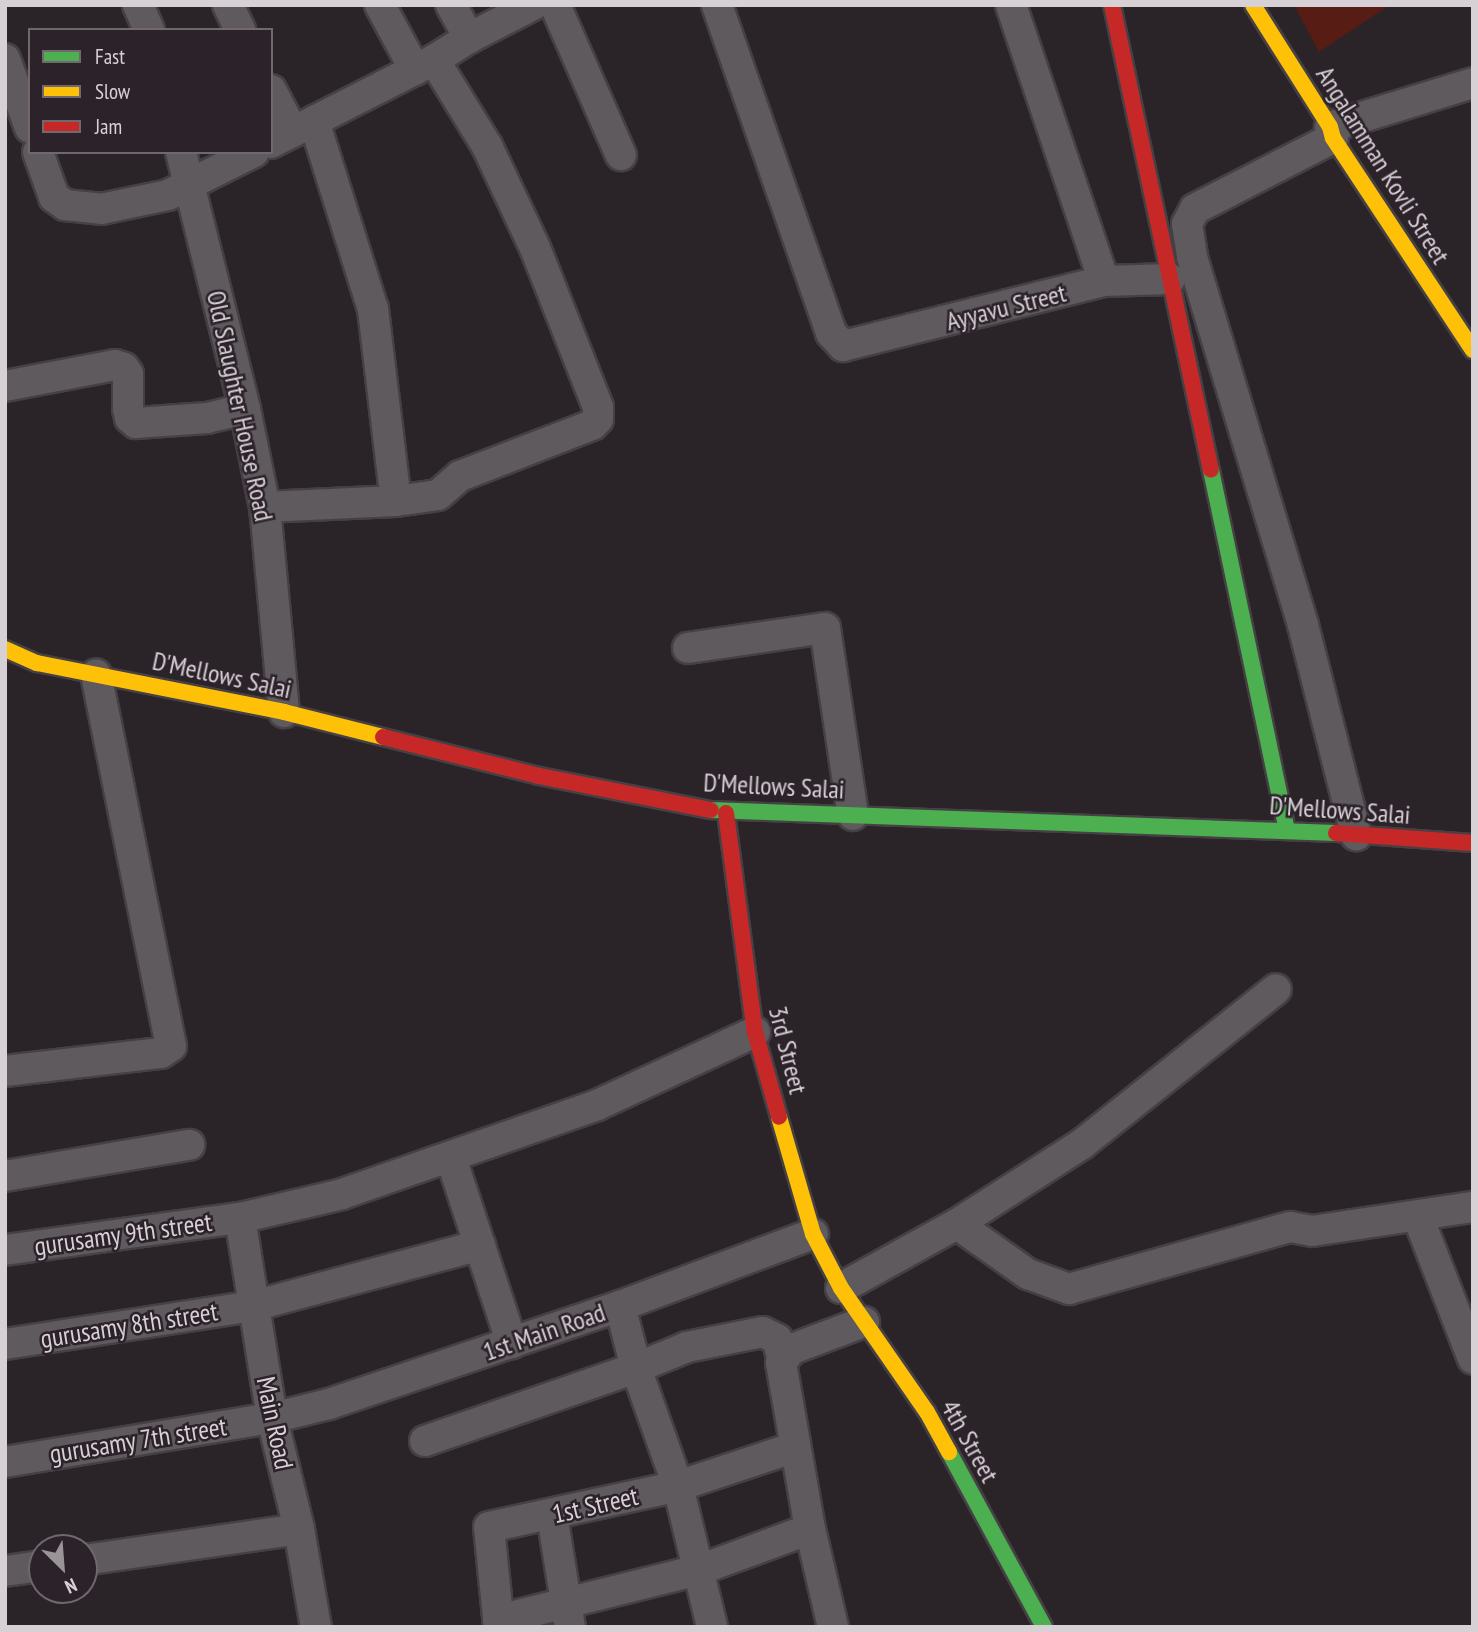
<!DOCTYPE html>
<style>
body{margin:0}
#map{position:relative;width:1478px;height:1632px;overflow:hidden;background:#2a2429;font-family:"PT Sans Narrow",sans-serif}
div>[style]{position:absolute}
.green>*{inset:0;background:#571c13}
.roads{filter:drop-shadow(2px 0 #454044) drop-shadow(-2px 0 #454044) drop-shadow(0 2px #454044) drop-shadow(0 -2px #454044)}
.street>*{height:30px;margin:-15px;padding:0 15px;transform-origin:15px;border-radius:15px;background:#5f5a5e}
.fast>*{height:16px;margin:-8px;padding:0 8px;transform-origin:8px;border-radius:8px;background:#4caf50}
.slow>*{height:16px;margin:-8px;padding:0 8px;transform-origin:8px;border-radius:8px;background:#ffc107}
.jam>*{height:16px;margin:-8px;padding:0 8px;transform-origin:8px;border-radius:8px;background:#c62828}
span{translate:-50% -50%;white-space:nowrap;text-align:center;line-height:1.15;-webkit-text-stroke:5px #2c222a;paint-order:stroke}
.street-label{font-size:26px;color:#d7d0d5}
.frame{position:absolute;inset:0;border:7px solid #d7d0d5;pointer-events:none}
.legend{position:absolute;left:28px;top:28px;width:245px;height:126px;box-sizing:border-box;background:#2c222a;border:2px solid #70686e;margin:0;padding:9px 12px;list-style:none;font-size:21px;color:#d7d0d5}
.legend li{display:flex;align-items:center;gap:14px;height:35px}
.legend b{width:35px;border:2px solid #70686e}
.north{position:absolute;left:28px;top:1534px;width:70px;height:70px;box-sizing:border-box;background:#2c222a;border:2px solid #70686e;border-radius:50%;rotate:155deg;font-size:19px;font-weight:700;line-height:28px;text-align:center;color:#d7d0d5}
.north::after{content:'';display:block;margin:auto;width:24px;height:32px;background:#9a9499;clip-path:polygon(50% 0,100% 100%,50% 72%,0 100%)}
</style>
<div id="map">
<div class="green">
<div style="clip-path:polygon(1294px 5px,1390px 5px,1319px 52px)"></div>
</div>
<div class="roads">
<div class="street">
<div style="left:138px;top:5px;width:27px;rotate:66deg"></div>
<div style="left:228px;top:5px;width:28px;rotate:64deg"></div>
<div style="left:380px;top:5px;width:74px;rotate:61.7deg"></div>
<div style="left:451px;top:5px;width:38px;rotate:61deg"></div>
<div style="left:555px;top:5px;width:164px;rotate:66.3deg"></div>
<div style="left:717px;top:5px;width:347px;rotate:70.8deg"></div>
<div style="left:831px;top:333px;width:18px;rotate:47deg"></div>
<div style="left:843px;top:346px;width:269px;rotate:-14deg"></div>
<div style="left:1104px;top:281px;width:66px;rotate:-1.7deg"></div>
<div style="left:1011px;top:5px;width:291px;rotate:71.4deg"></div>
<div style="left:5px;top:59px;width:73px;rotate:70.1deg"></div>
<div style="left:271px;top:90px;width:47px;rotate:62.4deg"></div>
<div style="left:314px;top:121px;width:197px;rotate:72.6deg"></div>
<div style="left:373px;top:309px;width:193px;rotate:83.2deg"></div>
<div style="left:1330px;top:127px;width:150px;rotate:-17.1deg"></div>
<div style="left:1333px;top:138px;width:155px;rotate:152.8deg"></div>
<div style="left:1195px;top:209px;width:17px;rotate:118deg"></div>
<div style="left:1187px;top:224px;width:33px;rotate:81deg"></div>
<div style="left:1192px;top:257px;width:384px;rotate:73.2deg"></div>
<div style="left:1303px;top:625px;width:217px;rotate:75.8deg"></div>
<div style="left:271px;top:143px;width:183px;rotate:-27deg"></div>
<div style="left:434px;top:60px;width:41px;rotate:-32.2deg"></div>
<div style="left:469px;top:38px;width:72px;rotate:-27.3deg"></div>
<div style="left:38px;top:152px;width:48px;rotate:70.4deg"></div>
<div style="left:54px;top:197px;width:14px;rotate:36deg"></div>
<div style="left:65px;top:205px;width:36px;rotate:6deg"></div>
<div style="left:101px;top:209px;width:68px;rotate:-11.8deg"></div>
<div style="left:168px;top:195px;width:96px;rotate:-26.6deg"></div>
<div style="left:181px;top:152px;width:265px;rotate:76deg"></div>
<div style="left:245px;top:409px;width:100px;rotate:78.5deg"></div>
<div style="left:265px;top:507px;width:206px;rotate:84.7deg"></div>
<div style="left:5px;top:386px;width:112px;rotate:-10.8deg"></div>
<div style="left:115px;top:365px;width:9px;rotate:18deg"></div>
<div style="left:124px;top:368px;width:7px;rotate:56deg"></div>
<div style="left:128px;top:374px;width:35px;rotate:90deg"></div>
<div style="left:128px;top:409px;width:9px;rotate:77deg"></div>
<div style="left:130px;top:418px;width:8px;rotate:40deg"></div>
<div style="left:136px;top:423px;width:71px;rotate:-4deg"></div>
<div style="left:207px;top:418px;width:39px;rotate:-13deg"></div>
<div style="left:265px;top:507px;width:131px;rotate:-2.6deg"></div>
<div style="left:396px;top:501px;width:42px;rotate:-8.1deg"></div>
<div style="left:438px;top:495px;width:29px;rotate:-41deg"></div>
<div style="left:460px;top:476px;width:142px;rotate:-21.1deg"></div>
<div style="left:592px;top:425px;width:8px;rotate:-45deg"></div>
<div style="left:598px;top:419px;width:12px;rotate:-90deg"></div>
<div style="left:598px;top:407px;width:171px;rotate:-111.6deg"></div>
<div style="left:535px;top:248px;width:113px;rotate:-115.2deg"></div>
<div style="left:487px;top:146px;width:101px;rotate:-121.6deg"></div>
<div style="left:688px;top:648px;width:138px;rotate:-8.3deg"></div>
<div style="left:825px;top:628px;width:189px;rotate:81.5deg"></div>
<div style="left:5px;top:1071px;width:157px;rotate:-6.6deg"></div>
<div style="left:161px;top:1053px;width:12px;rotate:-35deg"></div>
<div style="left:171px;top:1046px;width:379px;rotate:-101.4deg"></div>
<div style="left:451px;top:1158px;width:195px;rotate:71.8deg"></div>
<div style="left:5px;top:1176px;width:187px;rotate:-9.6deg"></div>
<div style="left:1418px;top:1217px;width:152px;rotate:68.8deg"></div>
<div style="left:240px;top:1218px;width:203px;rotate:80.9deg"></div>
<div style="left:272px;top:1418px;width:114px;rotate:76.3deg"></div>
<div style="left:299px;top:1529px;width:99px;rotate:80.2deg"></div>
<div style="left:957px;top:1224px;width:87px;rotate:35.2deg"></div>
<div style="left:1028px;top:1274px;width:44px;rotate:20.1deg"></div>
<div style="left:1069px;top:1289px;width:230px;rotate:-15.7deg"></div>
<div style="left:1290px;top:1227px;width:22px;rotate:10deg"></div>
<div style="left:1312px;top:1231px;width:163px;rotate:-8.5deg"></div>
<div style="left:5px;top:1250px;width:237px;rotate:-7.8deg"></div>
<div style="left:240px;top:1218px;width:105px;rotate:-13.2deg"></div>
<div style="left:342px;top:1194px;width:270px;rotate:-19.2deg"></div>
<div style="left:597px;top:1105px;width:174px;rotate:-24.8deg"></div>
<div style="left:841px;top:1288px;width:132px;rotate:-28.9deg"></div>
<div style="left:957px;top:1224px;width:148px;rotate:-32.6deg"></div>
<div style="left:1082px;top:1144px;width:248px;rotate:-38.6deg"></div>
<div style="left:620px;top:1306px;width:64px;rotate:75.5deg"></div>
<div style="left:636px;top:1368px;width:125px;rotate:70.4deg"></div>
<div style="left:678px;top:1486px;width:145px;rotate:76.4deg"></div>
<div style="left:5px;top:1344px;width:251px;rotate:-8.7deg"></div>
<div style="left:253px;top:1306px;width:235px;rotate:-15deg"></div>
<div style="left:425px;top:1441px;width:223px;rotate:-19.1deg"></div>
<div style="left:636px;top:1368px;width:55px;rotate:-22.4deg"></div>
<div style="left:687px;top:1347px;width:77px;rotate:-11.2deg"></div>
<div style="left:763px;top:1332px;width:16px;rotate:27deg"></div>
<div style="left:777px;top:1339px;width:19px;rotate:74deg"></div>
<div style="left:5px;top:1462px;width:271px;rotate:-9.4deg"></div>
<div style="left:272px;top:1418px;width:59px;rotate:-13.8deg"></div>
<div style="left:329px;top:1404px;width:307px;rotate:-18.6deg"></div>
<div style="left:620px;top:1306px;width:206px;rotate:-20.5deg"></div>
<div style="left:552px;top:1515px;width:113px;rotate:80.9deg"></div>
<div style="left:84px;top:1560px;width:217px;rotate:-8.2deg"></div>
<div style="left:5px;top:1571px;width:37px;rotate:-8deg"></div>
<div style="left:498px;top:1620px;width:207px;rotate:-14deg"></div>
<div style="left:699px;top:1570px;width:118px;rotate:-20.3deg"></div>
<div style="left:499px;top:1627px;width:100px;rotate:-95.7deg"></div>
<div style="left:489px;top:1527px;width:193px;rotate:-12.2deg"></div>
<div style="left:678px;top:1486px;width:123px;rotate:-18.4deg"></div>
<div style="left:833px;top:1627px;width:101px;rotate:-103.2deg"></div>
<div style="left:810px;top:1529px;width:169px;rotate:-99.9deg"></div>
<div style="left:781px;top:1362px;width:17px;rotate:-50deg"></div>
<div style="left:792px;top:1349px;width:77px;rotate:-20.6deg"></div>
</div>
<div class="fast">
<div style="left:1211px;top:470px;width:368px;rotate:78.1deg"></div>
<div style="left:711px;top:810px;width:625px;rotate:2.11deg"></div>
<div style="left:949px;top:1452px;width:199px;rotate:61.5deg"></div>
</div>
<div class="slow">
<div style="left:1253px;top:5px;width:144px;rotate:57.7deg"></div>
<div style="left:1330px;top:127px;width:11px;rotate:75deg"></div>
<div style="left:1333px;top:138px;width:254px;rotate:56.6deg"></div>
<div style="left:5px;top:649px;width:35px;rotate:24deg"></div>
<div style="left:37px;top:663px;width:252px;rotate:11.2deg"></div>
<div style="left:284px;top:712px;width:102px;rotate:14.2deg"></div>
<div style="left:779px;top:1117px;width:122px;rotate:73.8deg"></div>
<div style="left:813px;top:1234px;width:61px;rotate:62.6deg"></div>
<div style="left:841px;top:1288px;width:151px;rotate:55.3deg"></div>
<div style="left:927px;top:1412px;width:46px;rotate:61.2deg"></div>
</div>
<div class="jam">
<div style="left:1112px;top:5px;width:475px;rotate:78deg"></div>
<div style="left:383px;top:737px;width:161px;rotate:14deg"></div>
<div style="left:539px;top:776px;width:175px;rotate:11.2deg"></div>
<div style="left:726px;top:813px;width:221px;rotate:82.5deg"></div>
<div style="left:755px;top:1032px;width:88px;rotate:74.2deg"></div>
<div style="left:1336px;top:833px;width:137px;rotate:4.2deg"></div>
</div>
</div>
<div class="street-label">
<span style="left:1383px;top:165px;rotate:58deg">Angalamman Kovli Street</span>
<span style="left:1006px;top:307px;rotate:-14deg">Ayyavu Street</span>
<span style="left:240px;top:406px;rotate:78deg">Old Slaughter House Road</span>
<span style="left:222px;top:675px;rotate:12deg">D'Mellows Salai</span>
<span style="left:774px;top:786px;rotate:3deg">D'Mellows Salai</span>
<span style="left:1340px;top:810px;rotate:4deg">D'Mellows Salai</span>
<span style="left:788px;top:1050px;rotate:76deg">3rd Street</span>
<span style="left:123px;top:1234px;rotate:-8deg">gurusamy 9th street</span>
<span style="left:129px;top:1325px;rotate:-9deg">gurusamy 8th street</span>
<span style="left:544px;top:1332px;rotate:-19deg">1st Main Road</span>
<span style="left:275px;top:1423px;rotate:78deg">Main Road</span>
<span style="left:138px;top:1440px;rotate:-9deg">gurusamy 7th street</span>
<span style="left:970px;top:1441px;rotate:61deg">4th Street</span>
<span style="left:595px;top:1505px;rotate:-13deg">1st Street</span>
</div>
<div class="frame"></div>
<ul class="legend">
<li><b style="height:9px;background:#4caf50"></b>Fast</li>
<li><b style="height:9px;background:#ffc107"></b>Slow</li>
<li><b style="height:9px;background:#c62828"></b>Jam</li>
</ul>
<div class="north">N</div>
</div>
